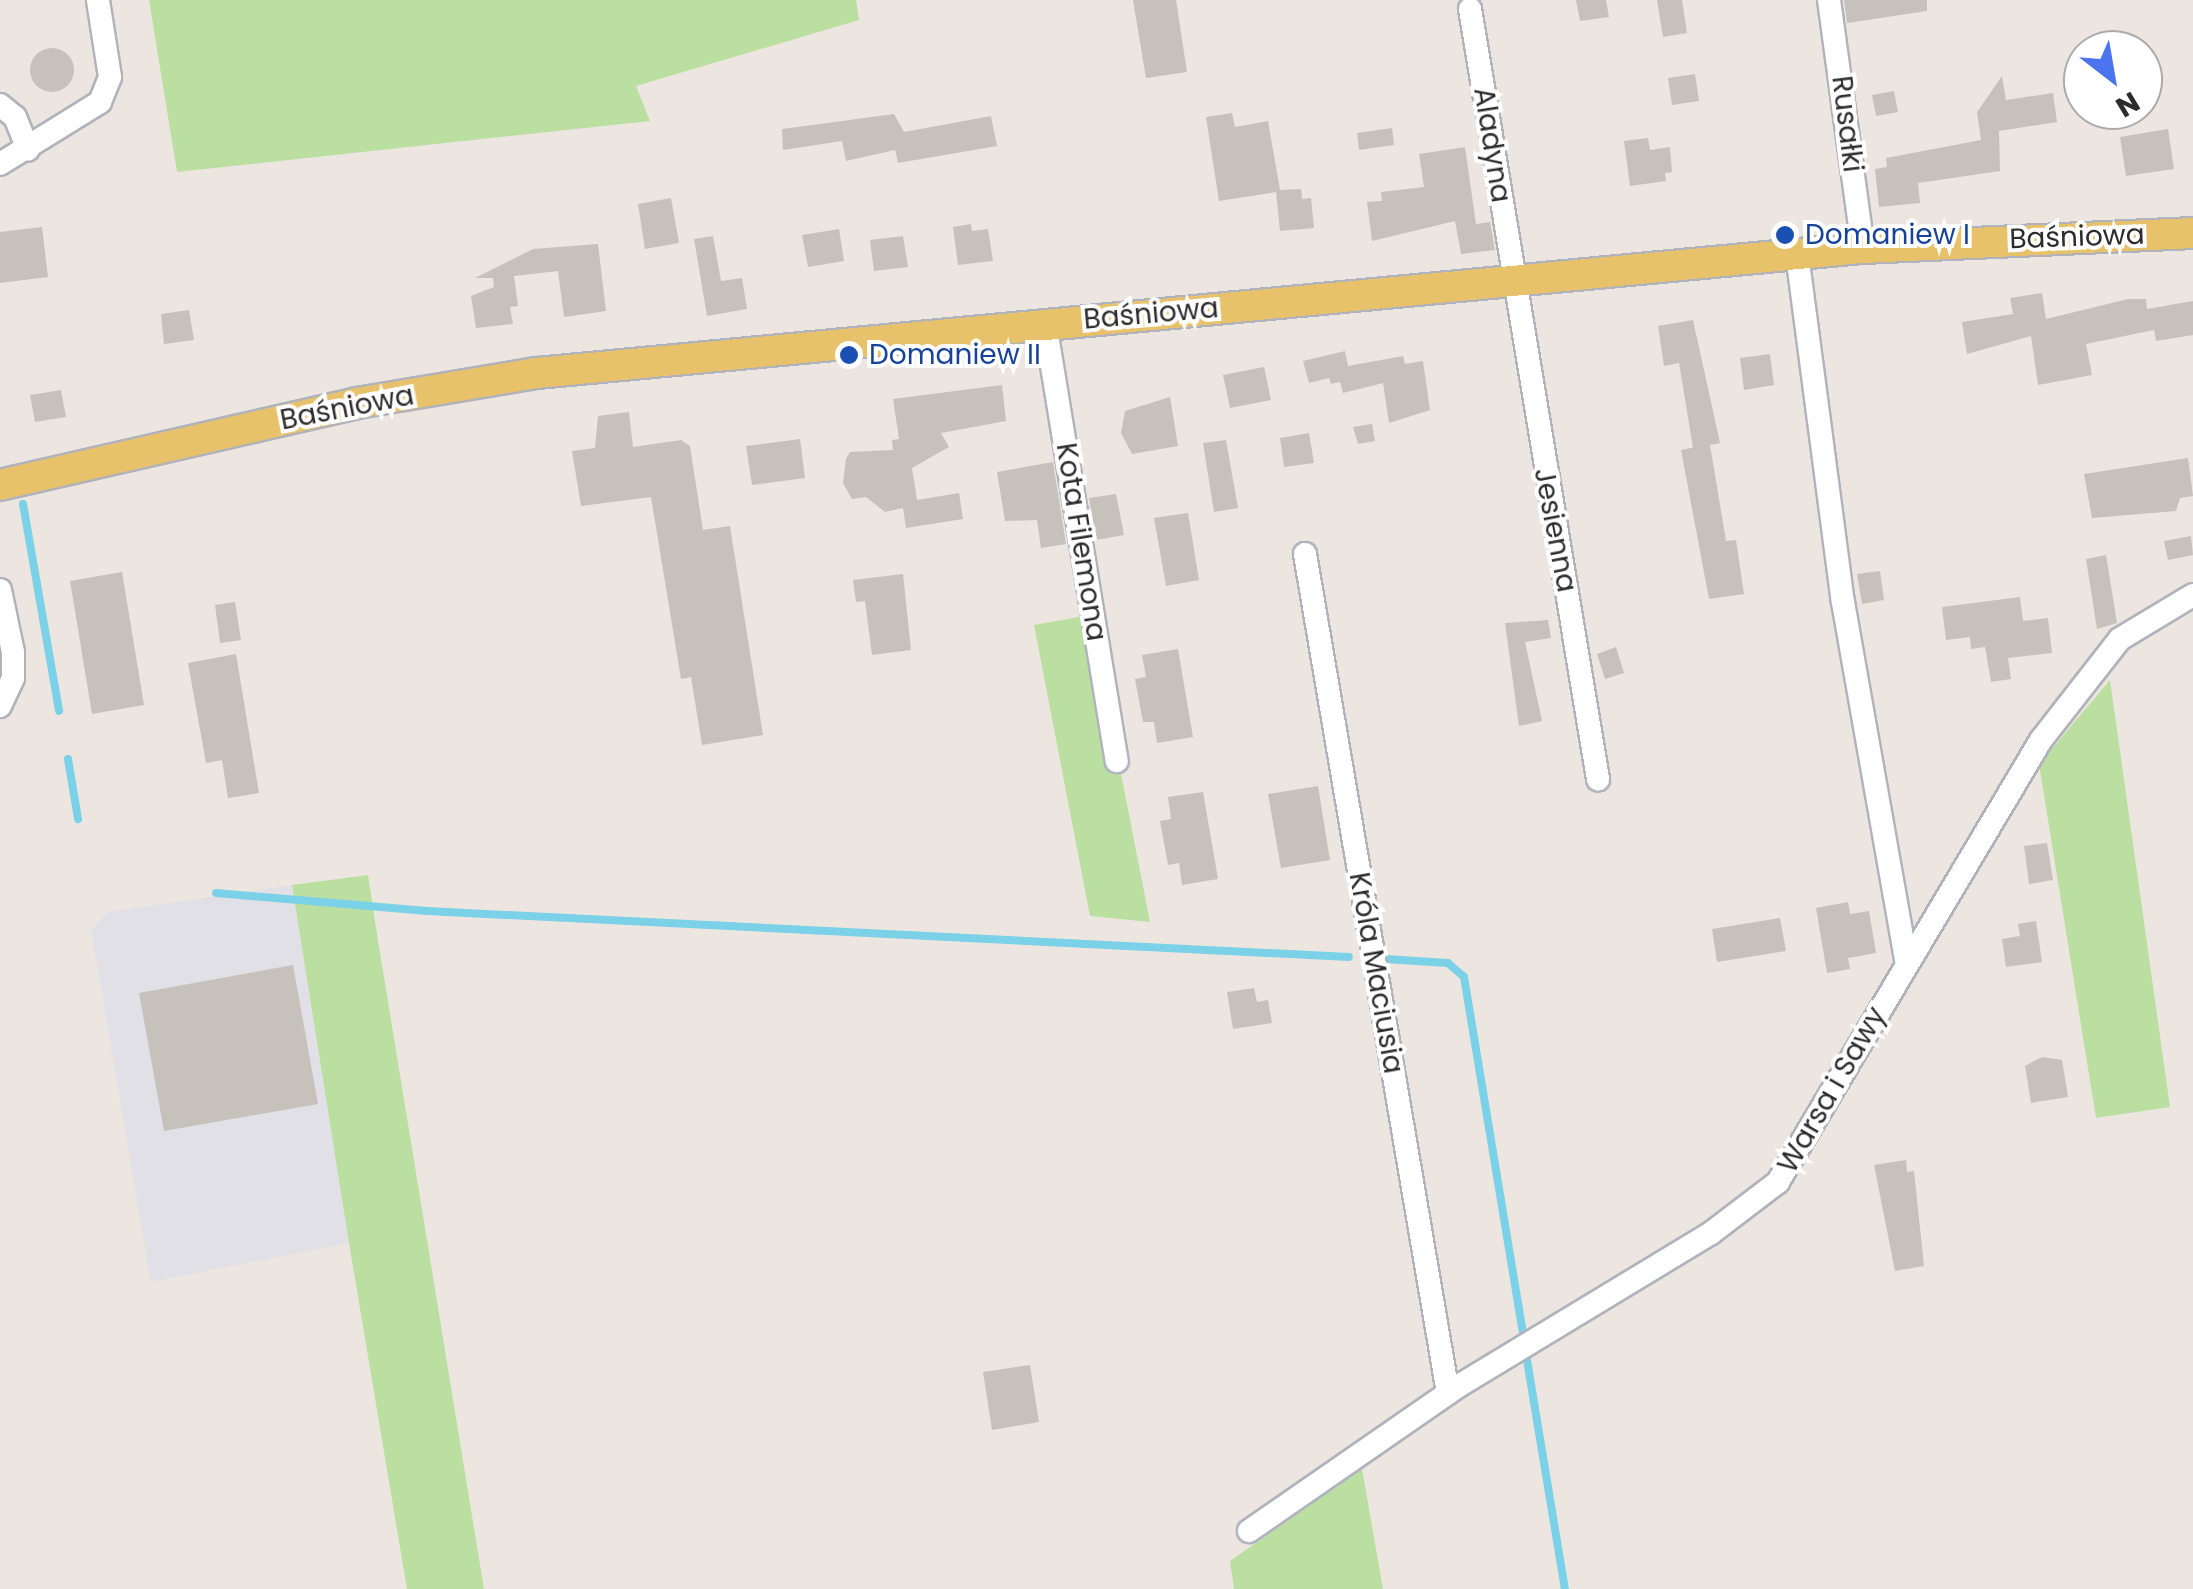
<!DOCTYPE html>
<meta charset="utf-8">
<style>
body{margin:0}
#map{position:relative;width:2193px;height:1589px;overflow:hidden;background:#ede6e0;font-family:Poppins,sans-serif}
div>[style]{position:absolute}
.industrial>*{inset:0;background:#e1e0e6}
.green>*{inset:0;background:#badfa0}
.stream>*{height:8px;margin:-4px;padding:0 4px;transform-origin:4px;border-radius:4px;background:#7bd1e7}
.building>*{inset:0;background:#c6c1bb}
.round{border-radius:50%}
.roads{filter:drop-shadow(2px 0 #b0b3bc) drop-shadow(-2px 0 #b0b3bc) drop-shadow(0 2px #b0b3bc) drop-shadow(0 -2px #b0b3bc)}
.minor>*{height:22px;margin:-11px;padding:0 11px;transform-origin:11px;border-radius:11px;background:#fff}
.major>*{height:30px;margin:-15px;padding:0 15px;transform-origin:15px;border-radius:15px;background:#e8c26a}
.dots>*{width:28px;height:28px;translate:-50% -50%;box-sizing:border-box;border:5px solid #fff;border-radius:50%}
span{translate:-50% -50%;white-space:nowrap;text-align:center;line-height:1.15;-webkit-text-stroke:8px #fff;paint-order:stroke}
.street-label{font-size:28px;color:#2c2c2c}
.transit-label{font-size:28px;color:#164399}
.left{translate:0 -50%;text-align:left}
.north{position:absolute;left:2063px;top:30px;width:100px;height:100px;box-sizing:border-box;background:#fff;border:2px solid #ababab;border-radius:50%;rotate:149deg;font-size:28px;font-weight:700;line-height:40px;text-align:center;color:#2c2c2c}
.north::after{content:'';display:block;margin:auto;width:35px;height:45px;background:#4c74ee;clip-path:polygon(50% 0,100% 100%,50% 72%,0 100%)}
</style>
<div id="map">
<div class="industrial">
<div style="clip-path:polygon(292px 885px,349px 1243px,151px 1282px,91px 930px,108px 912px)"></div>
</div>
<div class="green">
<div style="clip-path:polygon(149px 0,856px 0,859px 20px,636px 86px,650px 121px,177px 172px)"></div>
<div style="clip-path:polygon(1090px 615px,1150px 922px,1090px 916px,1034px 625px)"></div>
<div style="clip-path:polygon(2110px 680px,2170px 1107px,2096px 1118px,2039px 764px)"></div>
<div style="clip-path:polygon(368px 875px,376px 928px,484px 1589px,407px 1589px,349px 1243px,292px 885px)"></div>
<div style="clip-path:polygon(1362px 1469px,1383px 1589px,1234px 1589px,1230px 1561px)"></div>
</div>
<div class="stream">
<div style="left:23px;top:504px;width:210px;rotate:80.1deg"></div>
<div style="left:68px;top:759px;width:61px;rotate:80.5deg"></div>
<div style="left:216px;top:893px;width:212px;rotate:4.9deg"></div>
<div style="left:427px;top:911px;width:923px;rotate:2.86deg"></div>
<div style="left:1385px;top:959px;width:63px;rotate:3.6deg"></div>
<div style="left:1448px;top:963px;width:21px;rotate:41deg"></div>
<div style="left:1464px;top:977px;width:366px;rotate:80.6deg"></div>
<div style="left:1526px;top:1354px;width:238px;rotate:80.6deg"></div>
</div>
<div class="building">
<div style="clip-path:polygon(1133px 0,1176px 0,1187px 72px,1146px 78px)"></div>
<div style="clip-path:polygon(1576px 0,1606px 0,1609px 17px,1580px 21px)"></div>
<div style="clip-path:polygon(1657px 0,1682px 0,1687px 33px,1663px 37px)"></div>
<div style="clip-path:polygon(1844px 0,1927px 0,1927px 11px,1847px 23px)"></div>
<div class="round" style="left:30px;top:48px;width:44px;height:44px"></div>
<div style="clip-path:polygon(1695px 74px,1699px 101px,1672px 105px,1668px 78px)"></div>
<div style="clip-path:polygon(2002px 76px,2006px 100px,2053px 93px,2057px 122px,1999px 131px,2000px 171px,1918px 183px,1920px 203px,1879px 207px,1875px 169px,1887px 167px,1886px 158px,1981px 140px,1977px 112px)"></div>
<div style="clip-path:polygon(1894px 91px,1898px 112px,1876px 116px,1872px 95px)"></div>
<div style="clip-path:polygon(1232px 113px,1235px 127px,1268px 121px,1280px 190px,1301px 189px,1302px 199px,1311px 198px,1314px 228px,1280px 231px,1276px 192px,1219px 201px,1206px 117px)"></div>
<div style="clip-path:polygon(894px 114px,904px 132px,991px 116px,997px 146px,898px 163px,895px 150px,846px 161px,842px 141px,783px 150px,782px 129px)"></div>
<div style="clip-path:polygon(1392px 128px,1394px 145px,1359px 150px,1357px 133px)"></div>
<div style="clip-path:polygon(2168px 129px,2174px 169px,2126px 176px,2120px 137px)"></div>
<div style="clip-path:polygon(1648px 138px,1650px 150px,1670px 147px,1672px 172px,1665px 173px,1666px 181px,1630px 186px,1624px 141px)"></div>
<div style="clip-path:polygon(1465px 147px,1476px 224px,1490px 222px,1495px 250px,1461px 254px,1455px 221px,1372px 241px,1367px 202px,1382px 201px,1381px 192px,1424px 187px,1419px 154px)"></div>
<div style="clip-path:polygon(671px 198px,679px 243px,645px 249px,638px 204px)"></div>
<div style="clip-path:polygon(971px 224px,972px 231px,988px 229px,993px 261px,958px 265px,953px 227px)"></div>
<div style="clip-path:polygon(42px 227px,48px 277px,0 283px,0 232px)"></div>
<div style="clip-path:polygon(839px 229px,844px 261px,808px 267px,802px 235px)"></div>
<div style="clip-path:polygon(713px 236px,721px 281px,742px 278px,747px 309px,707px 316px,694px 239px)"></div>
<div style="clip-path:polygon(903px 236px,908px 267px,874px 271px,870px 240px)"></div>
<div style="clip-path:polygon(598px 244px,606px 311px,564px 317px,558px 271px,514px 276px,518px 306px,510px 307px,513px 324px,476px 328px,471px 296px,494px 287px,493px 278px,475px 278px,533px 249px)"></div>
<div style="clip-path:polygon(2042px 293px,2046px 319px,2128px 299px,2146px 299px,2147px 309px,2193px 301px,2193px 335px,2156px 341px,2154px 330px,2086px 344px,2092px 375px,2038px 385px,2031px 336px,1967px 354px,1962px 322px,2013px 314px,2010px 298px)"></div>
<div style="clip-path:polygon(189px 310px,194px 340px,164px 344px,161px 314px)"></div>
<div style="clip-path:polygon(1693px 320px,1720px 443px,1710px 445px,1726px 541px,1736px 540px,1744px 594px,1709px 599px,1681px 450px,1701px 446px,1693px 448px,1679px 363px,1664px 366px,1658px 326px)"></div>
<div style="clip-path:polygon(1345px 351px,1348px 366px,1403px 356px,1405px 364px,1423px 361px,1430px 410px,1389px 423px,1383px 383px,1343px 393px,1340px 382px,1331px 384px,1329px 378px,1309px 383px,1303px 361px)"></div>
<div style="clip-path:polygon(1770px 354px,1774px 385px,1744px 390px,1740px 358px)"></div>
<div style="clip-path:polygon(1264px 367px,1271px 400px,1230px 408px,1223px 375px)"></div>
<div style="clip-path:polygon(1002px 385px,1006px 421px,941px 433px,949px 447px,912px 468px,917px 500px,959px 493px,963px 519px,906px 528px,903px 508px,885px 512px,866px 497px,852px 499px,843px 483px,846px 459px,850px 452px,893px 450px,892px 440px,899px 439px,893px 399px)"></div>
<div style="clip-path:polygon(61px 390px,66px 417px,35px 422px,30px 395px)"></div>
<div style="clip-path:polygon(1170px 397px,1178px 446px,1132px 454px,1121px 433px,1125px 411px)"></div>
<div style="clip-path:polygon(629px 412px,633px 447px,681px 440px,690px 446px,703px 530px,730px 526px,763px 735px,702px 745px,691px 677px,681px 679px,651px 497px,581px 506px,572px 451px,595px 448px,598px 416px)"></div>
<div style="clip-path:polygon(1372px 424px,1375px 441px,1358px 444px,1353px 427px)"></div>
<div style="clip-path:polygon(1309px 433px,1314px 463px,1284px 467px,1280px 438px)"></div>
<div style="clip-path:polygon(800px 439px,805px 478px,752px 485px,746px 446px)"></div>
<div style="clip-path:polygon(1226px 440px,1238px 508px,1214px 512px,1203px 443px)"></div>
<div style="clip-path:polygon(2188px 458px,2193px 496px,2180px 498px,2176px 511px,2092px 518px,2084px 474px)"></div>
<div style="clip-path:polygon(1053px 462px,1066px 544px,1041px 548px,1037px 520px,1005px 521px,997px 472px)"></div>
<div style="clip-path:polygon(1116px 494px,1124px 535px,1096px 540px,1089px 498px)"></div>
<div style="clip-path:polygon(1188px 513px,1199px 580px,1166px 586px,1154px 518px)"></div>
<div style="clip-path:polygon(2191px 536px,2193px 555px,2168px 560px,2164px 541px)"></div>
<div style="clip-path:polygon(2106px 555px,2117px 623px,2097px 629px,2086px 559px)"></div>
<div style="clip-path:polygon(1880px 571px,1884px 600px,1862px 604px,1857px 574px)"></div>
<div style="clip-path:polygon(122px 572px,144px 705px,92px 714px,70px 581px)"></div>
<div style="clip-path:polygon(903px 574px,911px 650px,872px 655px,865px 601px,856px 602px,853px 580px)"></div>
<div style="clip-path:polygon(2020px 597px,2023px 621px,2048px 618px,2052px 653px,2008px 658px,2011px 679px,1991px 682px,1985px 647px,1971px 649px,1970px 637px,1946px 640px,1942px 607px)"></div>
<div style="clip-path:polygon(235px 602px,241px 640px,220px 643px,215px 605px)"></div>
<div style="clip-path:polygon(1548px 620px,1551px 638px,1525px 642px,1542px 721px,1519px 726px,1505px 623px)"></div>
<div style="clip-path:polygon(1616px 647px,1624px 673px,1605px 679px,1597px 654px)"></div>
<div style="clip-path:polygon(1178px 649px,1193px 737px,1157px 743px,1154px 722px,1143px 722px,1135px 679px,1146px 677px,1142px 655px)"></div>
<div style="clip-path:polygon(236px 654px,259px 793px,228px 798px,222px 760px,206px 763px,188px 663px)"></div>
<div style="clip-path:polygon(1318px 786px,1330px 860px,1281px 868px,1268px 794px)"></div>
<div style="clip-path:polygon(1203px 792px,1218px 879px,1182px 885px,1179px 863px,1168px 865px,1160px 821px,1171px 819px,1168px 797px)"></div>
<div style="clip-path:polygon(2047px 843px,2053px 880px,2029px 884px,2024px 846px)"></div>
<div style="clip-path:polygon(1848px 902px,1850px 914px,1869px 911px,1876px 953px,1848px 958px,1850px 969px,1827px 973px,1816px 908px)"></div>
<div style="clip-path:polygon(1780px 918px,1786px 951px,1717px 962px,1712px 929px)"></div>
<div style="clip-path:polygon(2036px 921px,2042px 962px,2006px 967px,2002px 939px,2020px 936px,2018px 924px)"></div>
<div style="clip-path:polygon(293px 965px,318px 1104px,164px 1131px,139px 993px)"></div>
<div style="clip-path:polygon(1254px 988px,1257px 1002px,1268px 1000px,1272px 1023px,1233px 1029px,1227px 992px)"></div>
<div style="clip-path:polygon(2042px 1057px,2062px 1060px,2068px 1097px,2031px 1103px,2025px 1066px)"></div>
<div style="clip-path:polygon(1906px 1160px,1907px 1172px,1914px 1171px,1924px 1266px,1895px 1271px,1874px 1165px)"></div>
<div style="clip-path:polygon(1030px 1365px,1039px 1422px,992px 1430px,983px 1372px)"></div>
</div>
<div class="roads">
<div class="minor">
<div style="left:1829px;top:0;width:250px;rotate:82.2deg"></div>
<div style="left:1470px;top:9px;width:781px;rotate:80.56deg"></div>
<div style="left:0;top:105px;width:19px;rotate:39deg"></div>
<div style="left:15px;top:117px;width:35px;rotate:68deg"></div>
<div style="left:0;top:164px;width:118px;rotate:-31.8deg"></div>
<div style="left:100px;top:102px;width:27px;rotate:-68deg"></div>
<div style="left:110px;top:77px;width:78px;rotate:-98.9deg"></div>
<div style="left:1797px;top:254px;width:351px;rotate:82.5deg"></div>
<div style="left:1843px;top:602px;width:363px;rotate:80deg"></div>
<div style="left:1045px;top:323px;width:444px;rotate:80.7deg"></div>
<div style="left:1305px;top:554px;width:851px;rotate:80.33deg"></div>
<div style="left:0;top:590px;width:63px;rotate:78.2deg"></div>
<div style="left:13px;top:652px;width:26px;rotate:90deg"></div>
<div style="left:13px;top:678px;width:31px;rotate:115deg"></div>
<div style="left:1249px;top:1531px;width:253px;rotate:-34.7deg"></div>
<div style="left:1457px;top:1387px;width:297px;rotate:-31.2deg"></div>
<div style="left:1711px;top:1233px;width:84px;rotate:-37.3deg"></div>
<div style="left:1778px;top:1182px;width:514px;rotate:-59.25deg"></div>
<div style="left:2041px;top:740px;width:128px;rotate:-52deg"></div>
<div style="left:2120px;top:639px;width:85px;rotate:-31.1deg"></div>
</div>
<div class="major">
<div style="left:0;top:485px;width:366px;rotate:-12.9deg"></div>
<div style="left:357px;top:403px;width:182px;rotate:-9.5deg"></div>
<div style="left:537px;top:373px;width:1332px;rotate:-5.39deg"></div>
<div style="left:1863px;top:248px;width:330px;rotate:-2.6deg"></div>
</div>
</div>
<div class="dots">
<div style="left:1785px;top:235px;background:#1a4fb4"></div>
<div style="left:849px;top:355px;background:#1a4fb4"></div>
</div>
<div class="street-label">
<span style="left:1847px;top:124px;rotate:83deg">Rusałki</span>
<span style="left:1492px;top:145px;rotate:81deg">Aladyna</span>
<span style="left:2077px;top:237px;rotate:-2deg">Baśniowa</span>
<span style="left:1151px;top:314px;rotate:-5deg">Baśniowa</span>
<span style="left:347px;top:408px;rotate:-11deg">Baśniowa</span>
<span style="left:1555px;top:530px;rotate:79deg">Jesienna</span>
<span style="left:1081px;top:542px;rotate:81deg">Kota Filemona</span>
<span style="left:1376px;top:973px;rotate:80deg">Króla Maciusia</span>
<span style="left:1832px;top:1090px;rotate:-60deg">Warsa i Sawy</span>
</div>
<div class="transit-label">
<span class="left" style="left:1805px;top:235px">Domaniew I</span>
<span class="left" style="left:869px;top:355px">Domaniew II</span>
</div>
<div class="north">N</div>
</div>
